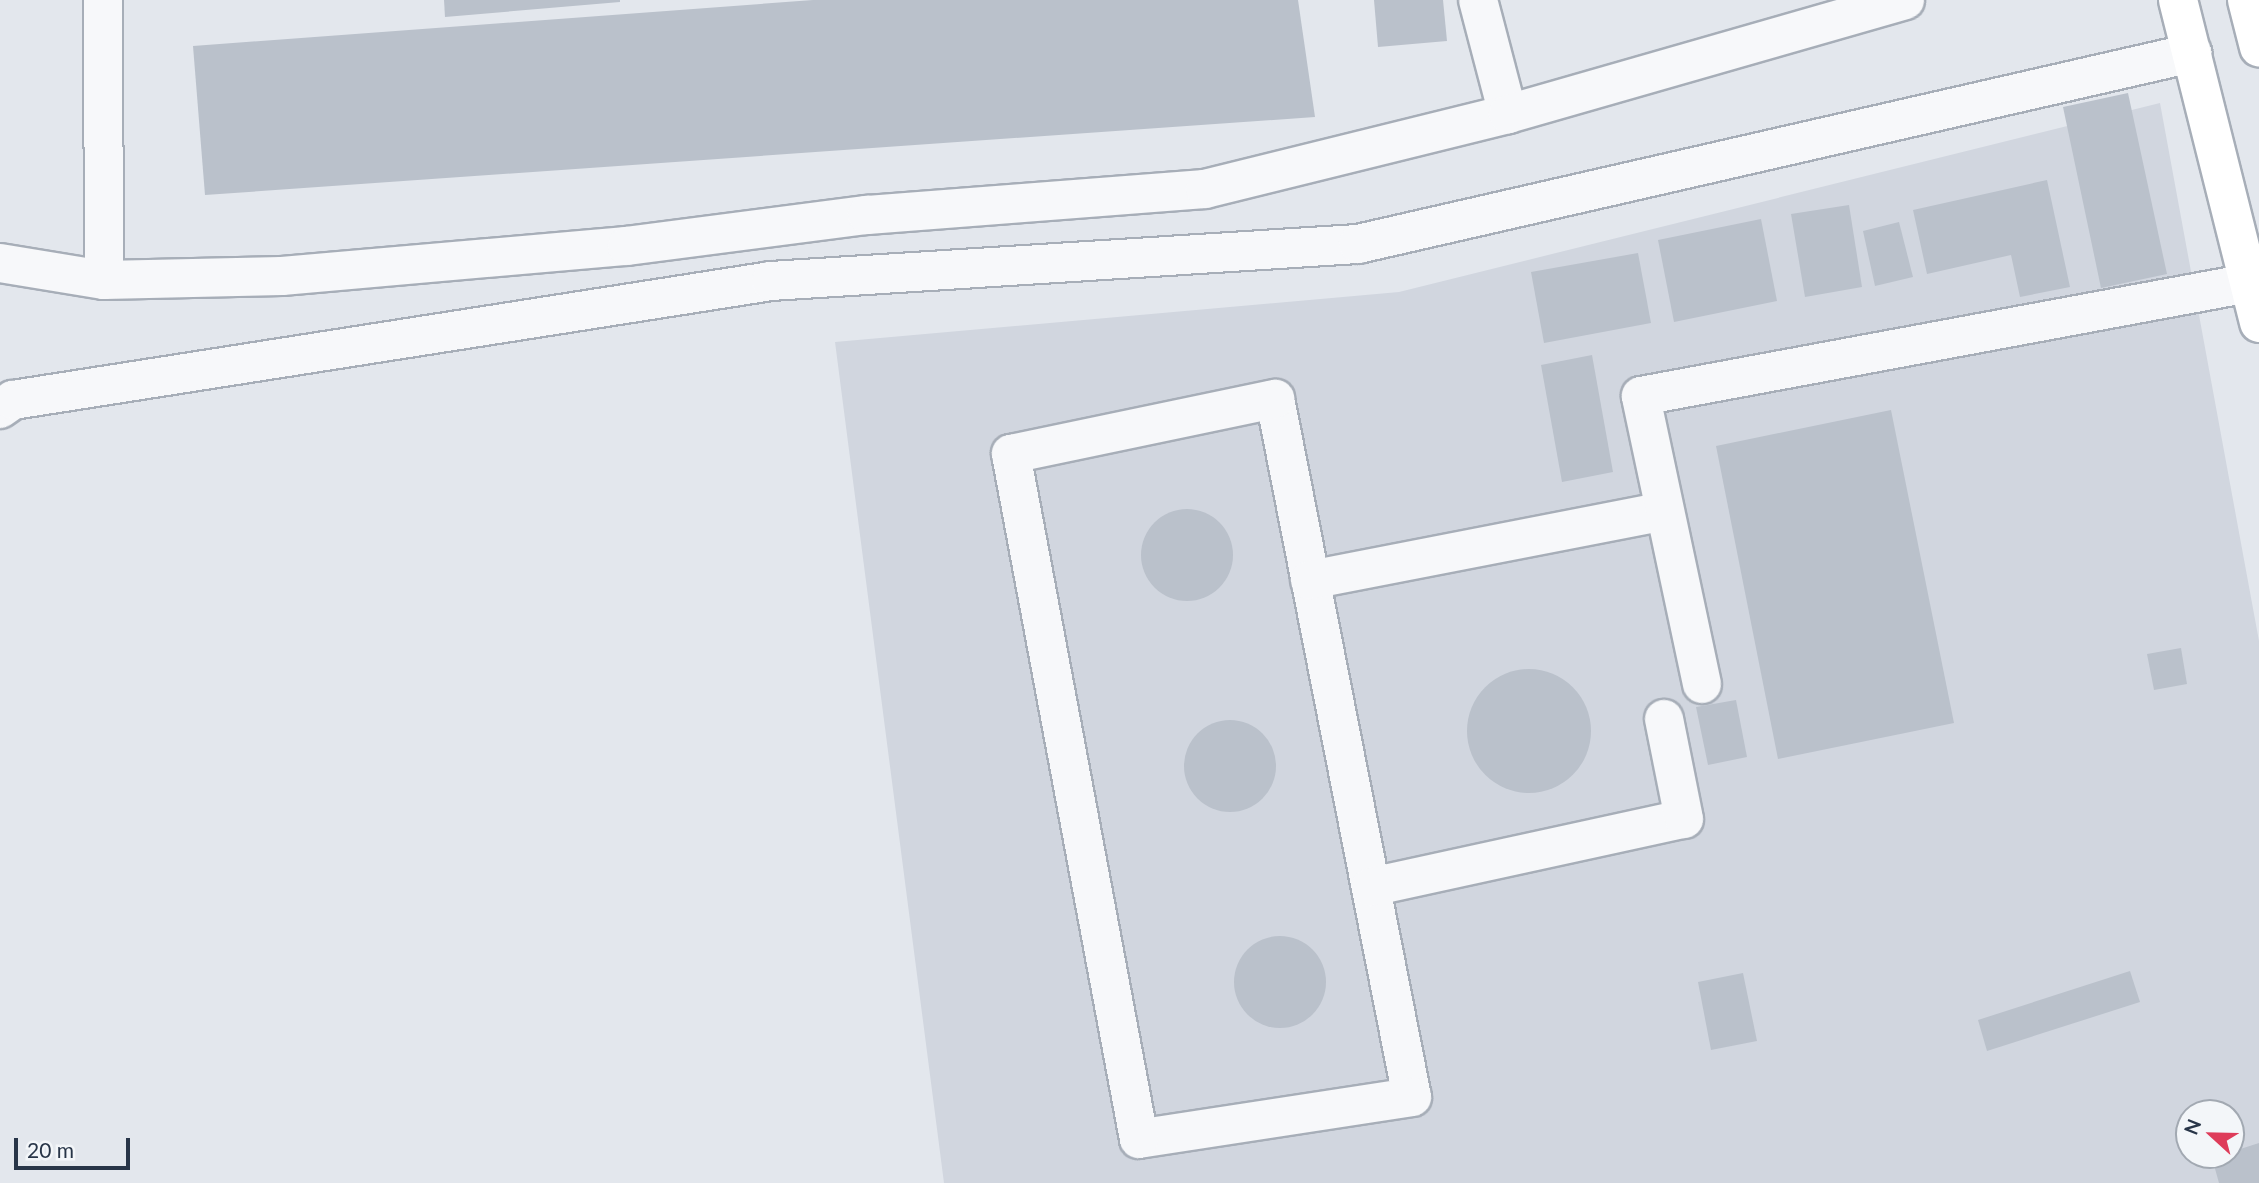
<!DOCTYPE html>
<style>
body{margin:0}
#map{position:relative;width:2259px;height:1183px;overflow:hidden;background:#e3e7ed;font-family:Lato,sans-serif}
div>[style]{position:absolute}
.built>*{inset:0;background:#d1d6df}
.building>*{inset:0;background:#bac1cb}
.round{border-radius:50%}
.roads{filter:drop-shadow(2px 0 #a7aeb8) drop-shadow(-2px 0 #a7aeb8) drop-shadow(0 2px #a7aeb8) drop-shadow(0 -2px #a7aeb8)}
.street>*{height:38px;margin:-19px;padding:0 19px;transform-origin:19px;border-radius:19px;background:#f7f8fa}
.primary>*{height:38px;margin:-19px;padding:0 19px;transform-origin:19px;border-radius:19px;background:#fff}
span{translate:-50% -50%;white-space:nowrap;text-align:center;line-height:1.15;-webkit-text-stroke:5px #f3f6f9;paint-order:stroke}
.north{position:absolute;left:2175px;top:1099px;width:70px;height:70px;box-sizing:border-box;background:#f3f6f9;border:2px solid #a2a9b2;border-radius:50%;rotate:292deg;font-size:19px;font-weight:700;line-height:28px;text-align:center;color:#283548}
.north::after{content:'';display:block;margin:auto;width:24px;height:32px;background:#de3c5a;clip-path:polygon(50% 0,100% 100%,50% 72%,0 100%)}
.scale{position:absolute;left:14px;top:1138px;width:116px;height:32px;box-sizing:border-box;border:4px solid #283548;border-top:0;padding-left:9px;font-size:21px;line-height:24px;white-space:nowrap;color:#283548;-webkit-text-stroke:5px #f3f6f9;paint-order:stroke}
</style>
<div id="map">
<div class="built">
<div style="clip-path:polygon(evenodd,2160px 103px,2259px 641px,2259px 1183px,944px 1183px,835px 342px,1399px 292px,2160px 103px,2189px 1113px,2231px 1113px,2231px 1155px,2189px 1155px,2189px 1113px)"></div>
</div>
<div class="building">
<div style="clip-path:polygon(444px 0,620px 0,620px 2px,445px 17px)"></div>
<div style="clip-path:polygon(813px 0,1298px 0,1315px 117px,205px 195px,193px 46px)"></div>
<div style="clip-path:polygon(1374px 0,1443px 0,1447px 41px,1378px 47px)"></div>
<div style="clip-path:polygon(2128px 93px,2167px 274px,2101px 288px,2063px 107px)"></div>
<div style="clip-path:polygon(2047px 180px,2070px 287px,2020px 297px,2011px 255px,1927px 274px,1913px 210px)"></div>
<div style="clip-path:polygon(1849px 205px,1862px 287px,1805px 297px,1791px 214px)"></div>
<div style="clip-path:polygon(1761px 219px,1777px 301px,1674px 322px,1658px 240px)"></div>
<div style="clip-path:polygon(1899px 222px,1913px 277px,1875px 286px,1863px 231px)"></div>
<div style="clip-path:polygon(1638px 253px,1651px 323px,1544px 343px,1531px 272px)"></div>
<div style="clip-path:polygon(1592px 355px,1613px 472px,1562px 482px,1541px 365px)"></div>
<div style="clip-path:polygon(1891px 410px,1954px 723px,1778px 759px,1716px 446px)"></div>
<div class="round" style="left:1141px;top:509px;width:92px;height:92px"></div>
<div style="clip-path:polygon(2181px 648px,2187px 684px,2154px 690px,2147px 654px)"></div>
<div class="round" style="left:1467px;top:669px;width:124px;height:124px"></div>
<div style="clip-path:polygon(1736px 700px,1747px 757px,1708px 765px,1696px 707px)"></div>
<div class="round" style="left:1184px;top:720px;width:92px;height:92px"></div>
<div class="round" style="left:1234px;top:936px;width:92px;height:92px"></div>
<div style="clip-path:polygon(2130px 971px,2140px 1002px,1987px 1051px,1978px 1020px)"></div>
<div style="clip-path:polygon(1743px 973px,1757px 1041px,1711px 1050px,1698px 982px)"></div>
<div style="clip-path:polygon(2259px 1143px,2259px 1183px,2219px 1183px,2212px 1158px,2231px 1155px,2231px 1152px)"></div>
</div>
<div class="roads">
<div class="street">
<div style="left:103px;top:0;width:280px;rotate:89.8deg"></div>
<div style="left:1478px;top:0;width:118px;rotate:75.3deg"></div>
<div style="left:0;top:263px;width:105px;rotate:9.3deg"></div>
<div style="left:104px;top:280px;width:178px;rotate:-1.3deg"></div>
<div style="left:282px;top:276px;width:346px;rotate:-5deg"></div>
<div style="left:627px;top:246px;width:242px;rotate:-7.4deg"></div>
<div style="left:867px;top:215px;width:339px;rotate:-4.4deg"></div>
<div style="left:1205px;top:189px;width:312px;rotate:-13.9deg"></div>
<div style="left:1508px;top:114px;width:413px;rotate:-16deg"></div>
<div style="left:1275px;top:399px;width:711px;rotate:78.9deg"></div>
<div style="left:1412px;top:1097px;width:276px;rotate:171.3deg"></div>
<div style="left:1139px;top:1139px;width:697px;rotate:-100.58deg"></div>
<div style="left:1011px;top:454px;width:270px;rotate:-11.8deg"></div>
<div style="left:0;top:409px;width:16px;rotate:-35deg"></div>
<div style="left:13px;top:400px;width:767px;rotate:-8.92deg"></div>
<div style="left:771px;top:281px;width:588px;rotate:-3.61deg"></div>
<div style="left:1358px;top:244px;width:856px;rotate:-12.9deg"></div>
<div style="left:1310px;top:580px;width:361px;rotate:-11deg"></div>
<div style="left:1702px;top:684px;width:294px;rotate:-102deg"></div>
<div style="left:1641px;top:396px;width:618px;rotate:-10.53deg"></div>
<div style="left:1371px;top:887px;width:320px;rotate:-12.3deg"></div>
<div style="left:1684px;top:819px;width:102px;rotate:-101.3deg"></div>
</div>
<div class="primary">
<div style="left:2178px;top:0;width:333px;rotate:75.9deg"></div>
<div style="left:2247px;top:0;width:49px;rotate:75.7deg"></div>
</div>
</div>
<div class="north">N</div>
<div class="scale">20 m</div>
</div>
